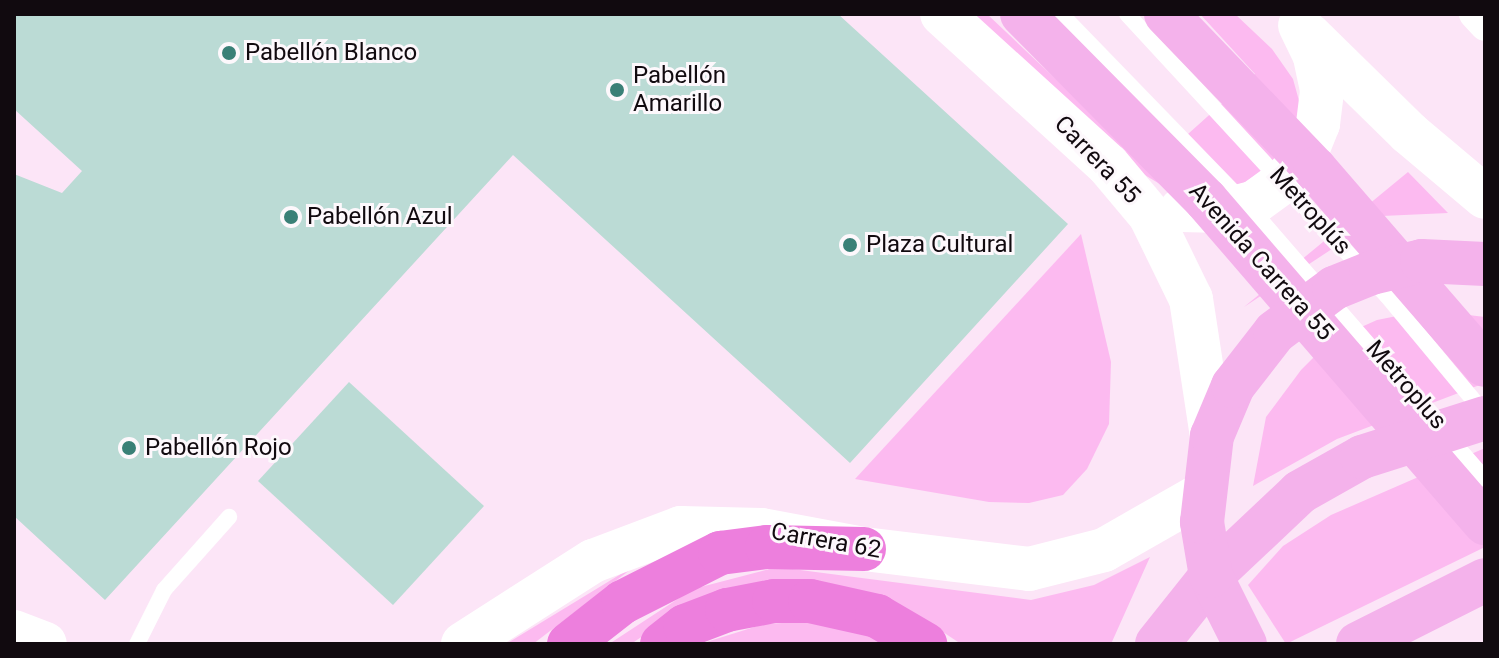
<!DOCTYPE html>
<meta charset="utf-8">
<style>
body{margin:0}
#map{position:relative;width:1499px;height:658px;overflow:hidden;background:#fce5f7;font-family:Roboto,sans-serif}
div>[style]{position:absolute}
.green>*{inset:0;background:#fcbaf0}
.building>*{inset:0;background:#bbdbd5}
.lane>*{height:16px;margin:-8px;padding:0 8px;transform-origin:8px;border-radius:8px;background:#fff}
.street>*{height:30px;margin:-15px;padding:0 15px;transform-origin:15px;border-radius:15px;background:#fff}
.secondary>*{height:44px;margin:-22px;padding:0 22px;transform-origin:22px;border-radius:22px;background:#fff}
.primary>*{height:44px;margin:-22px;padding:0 22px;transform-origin:22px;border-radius:22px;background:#f4b2eb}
.highway>*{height:44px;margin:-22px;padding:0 22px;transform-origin:22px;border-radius:22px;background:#ed7fdd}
.dots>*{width:22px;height:22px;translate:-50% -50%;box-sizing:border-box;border:4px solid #fdf8fc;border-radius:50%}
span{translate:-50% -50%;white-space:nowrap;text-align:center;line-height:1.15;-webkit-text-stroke:6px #fdf8fc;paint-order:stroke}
.poi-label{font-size:24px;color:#110a0f}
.left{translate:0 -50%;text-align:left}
.street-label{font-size:24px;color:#110a0f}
.frame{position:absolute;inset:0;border:16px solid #110a0f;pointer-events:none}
</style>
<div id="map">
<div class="green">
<div style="clip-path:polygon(969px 14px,987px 14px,1150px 168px,1255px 74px,1200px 14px,1235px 14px,1272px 49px,1293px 79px,1301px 108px,1297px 133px,1275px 162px,1244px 183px,1198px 193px,1165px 187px,1143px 174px)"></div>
<div style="clip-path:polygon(1408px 172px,1448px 213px,1382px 216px,1244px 307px)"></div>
<div style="clip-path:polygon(1081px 234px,1111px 362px,1109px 424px,1087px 469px,1063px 495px,1029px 503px,989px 502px,855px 479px)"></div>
<div style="clip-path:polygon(1427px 310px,1485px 317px,1485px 383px,1337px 439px,1253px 486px,1266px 417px,1301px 370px,1330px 341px,1377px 320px)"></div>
<div style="clip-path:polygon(1485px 448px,1485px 547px,1286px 644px,1248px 585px,1283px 546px,1331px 515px)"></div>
<div style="clip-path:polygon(1150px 557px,1111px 644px,961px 644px,919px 616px,662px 623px,631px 644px,609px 644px,693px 589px,777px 567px,1031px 600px,1094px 585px)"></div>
<div style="clip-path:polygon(639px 563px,533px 644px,506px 644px)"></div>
<div style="clip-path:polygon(837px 620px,888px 644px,700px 644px,764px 624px)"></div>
</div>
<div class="building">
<div style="clip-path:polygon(14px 14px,838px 14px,1068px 224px,850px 463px,513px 155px,105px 600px,14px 516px,14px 174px,62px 193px,82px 171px,14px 109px)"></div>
<div style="clip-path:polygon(349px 382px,484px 506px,393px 605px,258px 481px)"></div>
</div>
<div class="lane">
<div style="left:1061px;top:14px;width:281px;rotate:45.9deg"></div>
<div style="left:1257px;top:216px;width:348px;rotate:49.1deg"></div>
<div style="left:1127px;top:14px;width:384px;rotate:47.3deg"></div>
<div style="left:1387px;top:296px;width:152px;rotate:50.3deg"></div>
<div style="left:137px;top:644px;width:60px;rotate:-63.4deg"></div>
<div style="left:164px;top:590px;width:98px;rotate:-48.3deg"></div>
</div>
<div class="street">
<div style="left:1474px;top:14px;width:16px;rotate:47deg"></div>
</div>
<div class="secondary">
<div style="left:942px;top:14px;width:224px;rotate:42.3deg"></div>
<div style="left:1108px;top:165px;width:65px;rotate:50deg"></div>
<div style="left:1150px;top:215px;width:93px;rotate:64deg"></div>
<div style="left:1191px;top:299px;width:139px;rotate:81.3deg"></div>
<div style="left:1309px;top:35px;width:140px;rotate:44.4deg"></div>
<div style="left:1409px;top:133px;width:99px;rotate:40.1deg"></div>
<div style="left:1181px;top:210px;width:41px;rotate:1.4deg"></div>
<div style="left:1222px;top:211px;width:34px;rotate:-15deg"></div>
<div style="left:1255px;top:202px;width:34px;rotate:-36deg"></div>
<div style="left:1283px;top:182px;width:34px;rotate:-50deg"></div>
<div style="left:1305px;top:156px;width:35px;rotate:-68deg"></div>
<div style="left:1318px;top:124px;width:34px;rotate:-83deg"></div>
<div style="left:1322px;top:90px;width:35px;rotate:-102deg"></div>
<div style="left:1315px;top:56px;width:34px;rotate:-116deg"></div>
<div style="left:14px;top:632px;width:33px;rotate:21deg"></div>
<div style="left:463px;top:644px;width:154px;rotate:-32.6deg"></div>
<div style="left:593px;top:561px;width:94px;rotate:-20.6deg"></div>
<div style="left:681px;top:528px;width:80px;rotate:1.4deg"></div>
<div style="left:761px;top:530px;width:105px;rotate:10.5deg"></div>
<div style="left:864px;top:549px;width:166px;rotate:6.9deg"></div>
<div style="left:1029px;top:569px;width:77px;rotate:-14.2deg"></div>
<div style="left:1104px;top:550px;width:113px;rotate:-29.7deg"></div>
</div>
<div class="primary">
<div style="left:1022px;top:14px;width:262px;rotate:45.3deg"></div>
<div style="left:1206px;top:200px;width:427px;rotate:49.2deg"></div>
<div style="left:1166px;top:14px;width:215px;rotate:46.1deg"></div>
<div style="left:1315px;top:169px;width:259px;rotate:49.1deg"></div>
<div style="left:1157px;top:644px;width:87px;rotate:-51.5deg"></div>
<div style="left:1211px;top:576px;width:122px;rotate:-43.3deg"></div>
<div style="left:1300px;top:492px;width:71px;rotate:-29.4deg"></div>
<div style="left:1362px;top:457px;width:129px;rotate:-17.6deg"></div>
<div style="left:1245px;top:644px;width:76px;rotate:-116.6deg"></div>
<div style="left:1211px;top:576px;width:55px;rotate:-99.5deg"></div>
<div style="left:1202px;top:522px;width:87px;rotate:-83.4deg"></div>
<div style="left:1212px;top:436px;width:54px;rotate:-67.2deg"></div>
<div style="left:1233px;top:386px;width:68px;rotate:-52.1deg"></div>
<div style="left:1275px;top:332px;width:74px;rotate:-36.7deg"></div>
<div style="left:1334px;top:288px;width:40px;rotate:-22deg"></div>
<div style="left:1371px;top:273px;width:52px;rotate:-13.2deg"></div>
<div style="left:1422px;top:261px;width:63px;rotate:2.7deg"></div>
<div style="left:1358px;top:644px;width:142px;rotate:-26.7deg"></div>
</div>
<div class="highway">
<div style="left:569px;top:644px;width:68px;rotate:-37.9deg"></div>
<div style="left:623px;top:602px;width:109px;rotate:-26.8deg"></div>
<div style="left:720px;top:553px;width:47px;rotate:-7.3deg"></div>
<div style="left:767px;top:547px;width:97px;rotate:1.2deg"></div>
<div style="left:662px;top:644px;width:29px;rotate:-38deg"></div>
<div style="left:685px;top:626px;width:45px;rotate:-20.9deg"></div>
<div style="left:727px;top:610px;width:48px;rotate:-10.8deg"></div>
<div style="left:774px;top:601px;width:36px"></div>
<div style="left:810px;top:601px;width:69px;rotate:12.6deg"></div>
<div style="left:877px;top:616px;width:56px;rotate:30.3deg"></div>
</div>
<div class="dots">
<div style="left:229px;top:53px;background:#3a8077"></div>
<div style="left:617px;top:90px;background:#3a8077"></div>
<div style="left:291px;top:217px;background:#3a8077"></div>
<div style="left:850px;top:245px;background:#3a8077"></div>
<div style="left:129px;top:448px;background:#3a8077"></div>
</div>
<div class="poi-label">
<span class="left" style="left:245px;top:53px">Pabellón Blanco</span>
<span class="left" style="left:633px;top:90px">Pabellón<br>Amarillo</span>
<span class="left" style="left:307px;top:217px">Pabellón Azul</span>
<span class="left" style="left:866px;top:245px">Plaza Cultural</span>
<span class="left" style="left:145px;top:448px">Pabellón Rojo</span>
</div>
<div class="street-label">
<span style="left:1097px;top:160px;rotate:46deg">Carrera 55</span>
<span style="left:1310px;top:211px;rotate:48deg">Metroplús</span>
<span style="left:1261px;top:262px;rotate:48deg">Avenida Carrera 55</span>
<span style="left:1406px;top:385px;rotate:49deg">Metroplus</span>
<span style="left:826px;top:541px;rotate:10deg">Carrera 62</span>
</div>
<div class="frame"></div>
</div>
